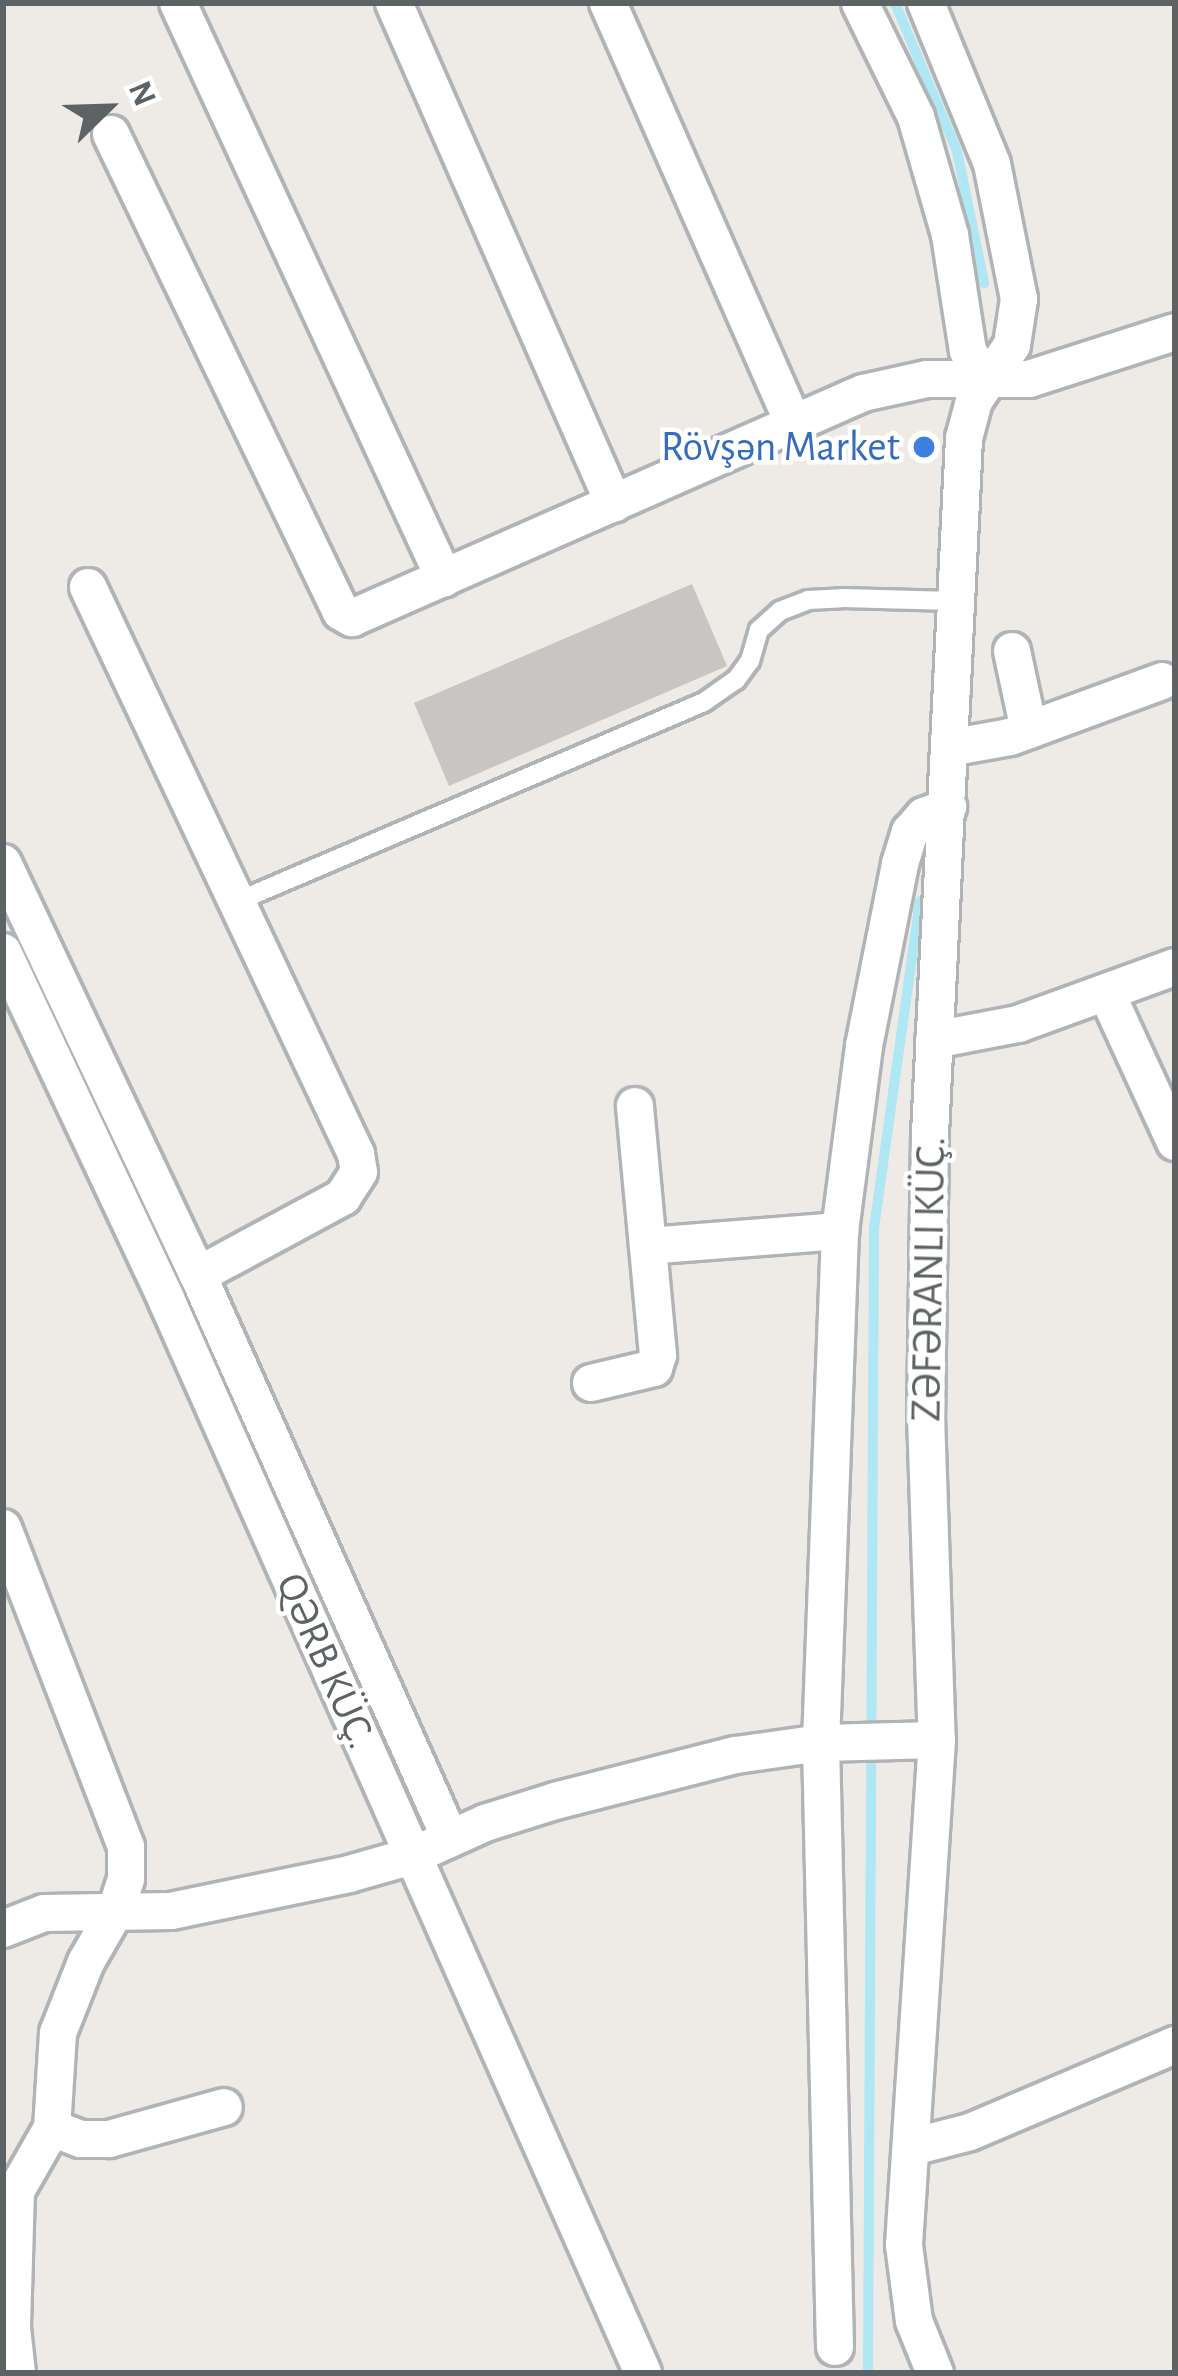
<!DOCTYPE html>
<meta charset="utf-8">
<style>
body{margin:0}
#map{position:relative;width:1178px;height:2376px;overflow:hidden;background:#eeeae6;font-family:"Alegreya Sans",sans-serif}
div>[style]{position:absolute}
.stream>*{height:10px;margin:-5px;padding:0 5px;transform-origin:5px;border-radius:5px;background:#afe7f4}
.building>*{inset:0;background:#c9c5c2}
.roads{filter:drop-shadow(3px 0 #b1b4b6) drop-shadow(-3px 0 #b1b4b6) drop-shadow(0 3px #b1b4b6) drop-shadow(0 -3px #b1b4b6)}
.service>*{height:18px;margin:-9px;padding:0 9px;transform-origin:9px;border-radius:9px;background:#fff}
.minor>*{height:36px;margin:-18px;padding:0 18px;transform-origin:18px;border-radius:18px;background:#fff}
.dots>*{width:33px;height:33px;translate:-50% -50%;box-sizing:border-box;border:6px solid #fff;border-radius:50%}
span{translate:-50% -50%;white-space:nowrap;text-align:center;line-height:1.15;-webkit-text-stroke:9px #fff;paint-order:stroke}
.shop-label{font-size:42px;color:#366cbe}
.right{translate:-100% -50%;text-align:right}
.street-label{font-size:42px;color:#5d6264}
.frame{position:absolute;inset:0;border:6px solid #5d6264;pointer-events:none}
.north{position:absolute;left:48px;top:48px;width:120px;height:120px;-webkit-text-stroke:9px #fff;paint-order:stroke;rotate:67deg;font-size:33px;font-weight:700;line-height:48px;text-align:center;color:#5d6264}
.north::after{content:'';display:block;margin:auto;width:42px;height:54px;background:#5d6264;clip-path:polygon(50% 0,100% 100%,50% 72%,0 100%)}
</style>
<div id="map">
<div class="stream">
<div style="left:895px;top:3px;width:160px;rotate:67.3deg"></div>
<div style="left:957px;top:151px;width:135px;rotate:78.4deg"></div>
<div style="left:181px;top:1280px;width:395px;rotate:66.6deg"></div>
<div style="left:868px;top:2373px;width:1145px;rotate:-89.7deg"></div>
<div style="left:874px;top:1228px;width:330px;rotate:-82deg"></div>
</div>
<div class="building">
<div style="clip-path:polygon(692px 584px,727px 666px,449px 786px,414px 703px)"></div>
</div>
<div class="roads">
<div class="service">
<div style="left:236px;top:902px;width:509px;rotate:-23.14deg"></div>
<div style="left:704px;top:702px;width:39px;rotate:-35deg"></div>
<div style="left:736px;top:680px;width:24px;rotate:-54deg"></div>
<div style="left:750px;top:661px;width:32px;rotate:-74deg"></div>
<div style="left:759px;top:630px;width:28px;rotate:-42deg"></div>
<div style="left:780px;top:611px;width:30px;rotate:-21deg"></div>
<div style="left:808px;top:600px;width:34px;rotate:-3deg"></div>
<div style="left:842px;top:598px;width:111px;rotate:1.5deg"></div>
</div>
<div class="minor">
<div style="left:178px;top:3px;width:634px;rotate:65.17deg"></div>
<div style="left:394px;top:3px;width:547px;rotate:66.29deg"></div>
<div style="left:608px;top:3px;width:460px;rotate:66.2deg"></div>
<div style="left:860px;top:3px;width:127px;rotate:63.8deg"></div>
<div style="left:916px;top:117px;width:123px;rotate:73.9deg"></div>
<div style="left:950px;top:235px;width:117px;rotate:81.2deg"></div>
<div style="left:968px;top:351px;width:36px;rotate:60deg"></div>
<div style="left:926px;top:3px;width:174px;rotate:67.7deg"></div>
<div style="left:992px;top:164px;width:138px;rotate:78.7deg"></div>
<div style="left:1019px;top:299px;width:47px;rotate:98.7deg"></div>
<div style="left:1012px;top:345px;width:68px;rotate:124.2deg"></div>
<div style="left:974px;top:401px;width:39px;rotate:105deg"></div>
<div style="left:964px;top:439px;width:697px;rotate:92.8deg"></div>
<div style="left:930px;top:1135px;width:281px;rotate:90.8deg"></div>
<div style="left:926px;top:1416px;width:324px;rotate:88.1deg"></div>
<div style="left:937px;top:1740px;width:506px;rotate:93.74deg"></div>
<div style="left:904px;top:2245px;width:77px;rotate:82.5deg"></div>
<div style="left:914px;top:2321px;width:56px;rotate:68deg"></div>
<div style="left:111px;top:134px;width:530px;rotate:64.3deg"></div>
<div style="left:341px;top:612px;width:13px;rotate:29deg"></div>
<div style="left:352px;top:618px;width:558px;rotate:-23.76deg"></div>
<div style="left:863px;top:393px;width:66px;rotate:-12.3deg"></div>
<div style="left:927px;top:379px;width:102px"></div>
<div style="left:1029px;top:379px;width:153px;rotate:-17.8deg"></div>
<div style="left:88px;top:587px;width:627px;rotate:64.7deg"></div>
<div style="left:356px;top:1154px;width:18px;rotate:81deg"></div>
<div style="left:359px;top:1172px;width:30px;rotate:123deg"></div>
<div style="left:343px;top:1197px;width:165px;rotate:151.7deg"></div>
<div style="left:1012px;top:651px;width:81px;rotate:77.9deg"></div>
<div style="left:949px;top:748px;width:62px;rotate:-10.2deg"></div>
<div style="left:1010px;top:737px;width:162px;rotate:-20.2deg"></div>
<div style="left:3px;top:863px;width:456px;rotate:64.7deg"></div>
<div style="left:198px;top:1275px;width:617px;rotate:65.89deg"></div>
<div style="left:3px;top:952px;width:383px;rotate:64.8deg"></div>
<div style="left:166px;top:1299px;width:1175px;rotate:66.05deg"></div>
<div style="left:1107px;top:994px;width:163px;rotate:65.3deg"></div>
<div style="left:934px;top:1040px;width:86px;rotate:-10.8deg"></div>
<div style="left:1018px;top:1024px;width:167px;rotate:-20deg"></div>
<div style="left:648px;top:1246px;width:193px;rotate:-4.5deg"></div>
<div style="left:591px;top:1383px;width:65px;rotate:-13.4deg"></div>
<div style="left:654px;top:1368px;width:14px;rotate:-73deg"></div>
<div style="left:658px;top:1355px;width:250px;rotate:-95.3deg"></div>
<div style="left:3px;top:1528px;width:342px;rotate:68.9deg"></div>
<div style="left:126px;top:1847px;width:32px;rotate:90deg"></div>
<div style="left:126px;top:1879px;width:33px;rotate:108deg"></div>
<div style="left:116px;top:1910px;width:60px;rotate:120deg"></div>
<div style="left:86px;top:1962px;width:76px;rotate:111.5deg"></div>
<div style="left:58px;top:2033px;width:95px;rotate:93.6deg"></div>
<div style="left:52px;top:2128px;width:73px;rotate:119.7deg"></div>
<div style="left:16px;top:2191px;width:137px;rotate:91.7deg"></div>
<div style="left:12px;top:2328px;width:45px;rotate:83.7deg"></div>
<div style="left:3px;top:1929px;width:44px;rotate:-21.3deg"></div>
<div style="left:44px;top:1913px;width:127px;rotate:-0.9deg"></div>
<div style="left:171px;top:1911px;width:182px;rotate:-11.7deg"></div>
<div style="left:349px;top:1874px;width:66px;rotate:-15.9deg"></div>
<div style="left:412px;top:1856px;width:80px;rotate:-24.3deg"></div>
<div style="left:485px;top:1823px;width:73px;rotate:-17.4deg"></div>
<div style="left:555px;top:1801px;width:187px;rotate:-14.3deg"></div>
<div style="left:736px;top:1755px;width:86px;rotate:-8deg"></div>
<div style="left:821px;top:1743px;width:116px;rotate:-1.5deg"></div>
<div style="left:52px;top:2128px;width:31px;rotate:21deg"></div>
<div style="left:81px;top:2139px;width:28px"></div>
<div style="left:109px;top:2139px;width:119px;rotate:-15.5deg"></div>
<div style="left:912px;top:2147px;width:60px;rotate:-14.5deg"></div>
<div style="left:970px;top:2132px;width:223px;rotate:-23deg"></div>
<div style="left:835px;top:2347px;width:604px;rotate:-91.33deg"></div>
<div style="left:821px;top:1743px;width:512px;rotate:-87.87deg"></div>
<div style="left:840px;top:1231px;width:187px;rotate:-82.6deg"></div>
<div style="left:864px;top:1046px;width:186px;rotate:-78.8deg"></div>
<div style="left:900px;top:864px;width:34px;rotate:-73deg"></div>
<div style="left:910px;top:832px;width:21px;rotate:-49deg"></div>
<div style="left:924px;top:816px;width:26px;rotate:-21deg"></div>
</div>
</div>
<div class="dots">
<div style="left:924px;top:447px;background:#3f7fe0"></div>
</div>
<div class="shop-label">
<span class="right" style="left:900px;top:447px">Rövşən Market</span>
</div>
<div class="street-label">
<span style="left:929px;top:1279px;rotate:-89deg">ZƏFƏRANLI KÜÇ.</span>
<span style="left:326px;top:1661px;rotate:66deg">QƏRB KÜÇ.</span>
</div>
<div class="frame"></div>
<div class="north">N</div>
</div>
